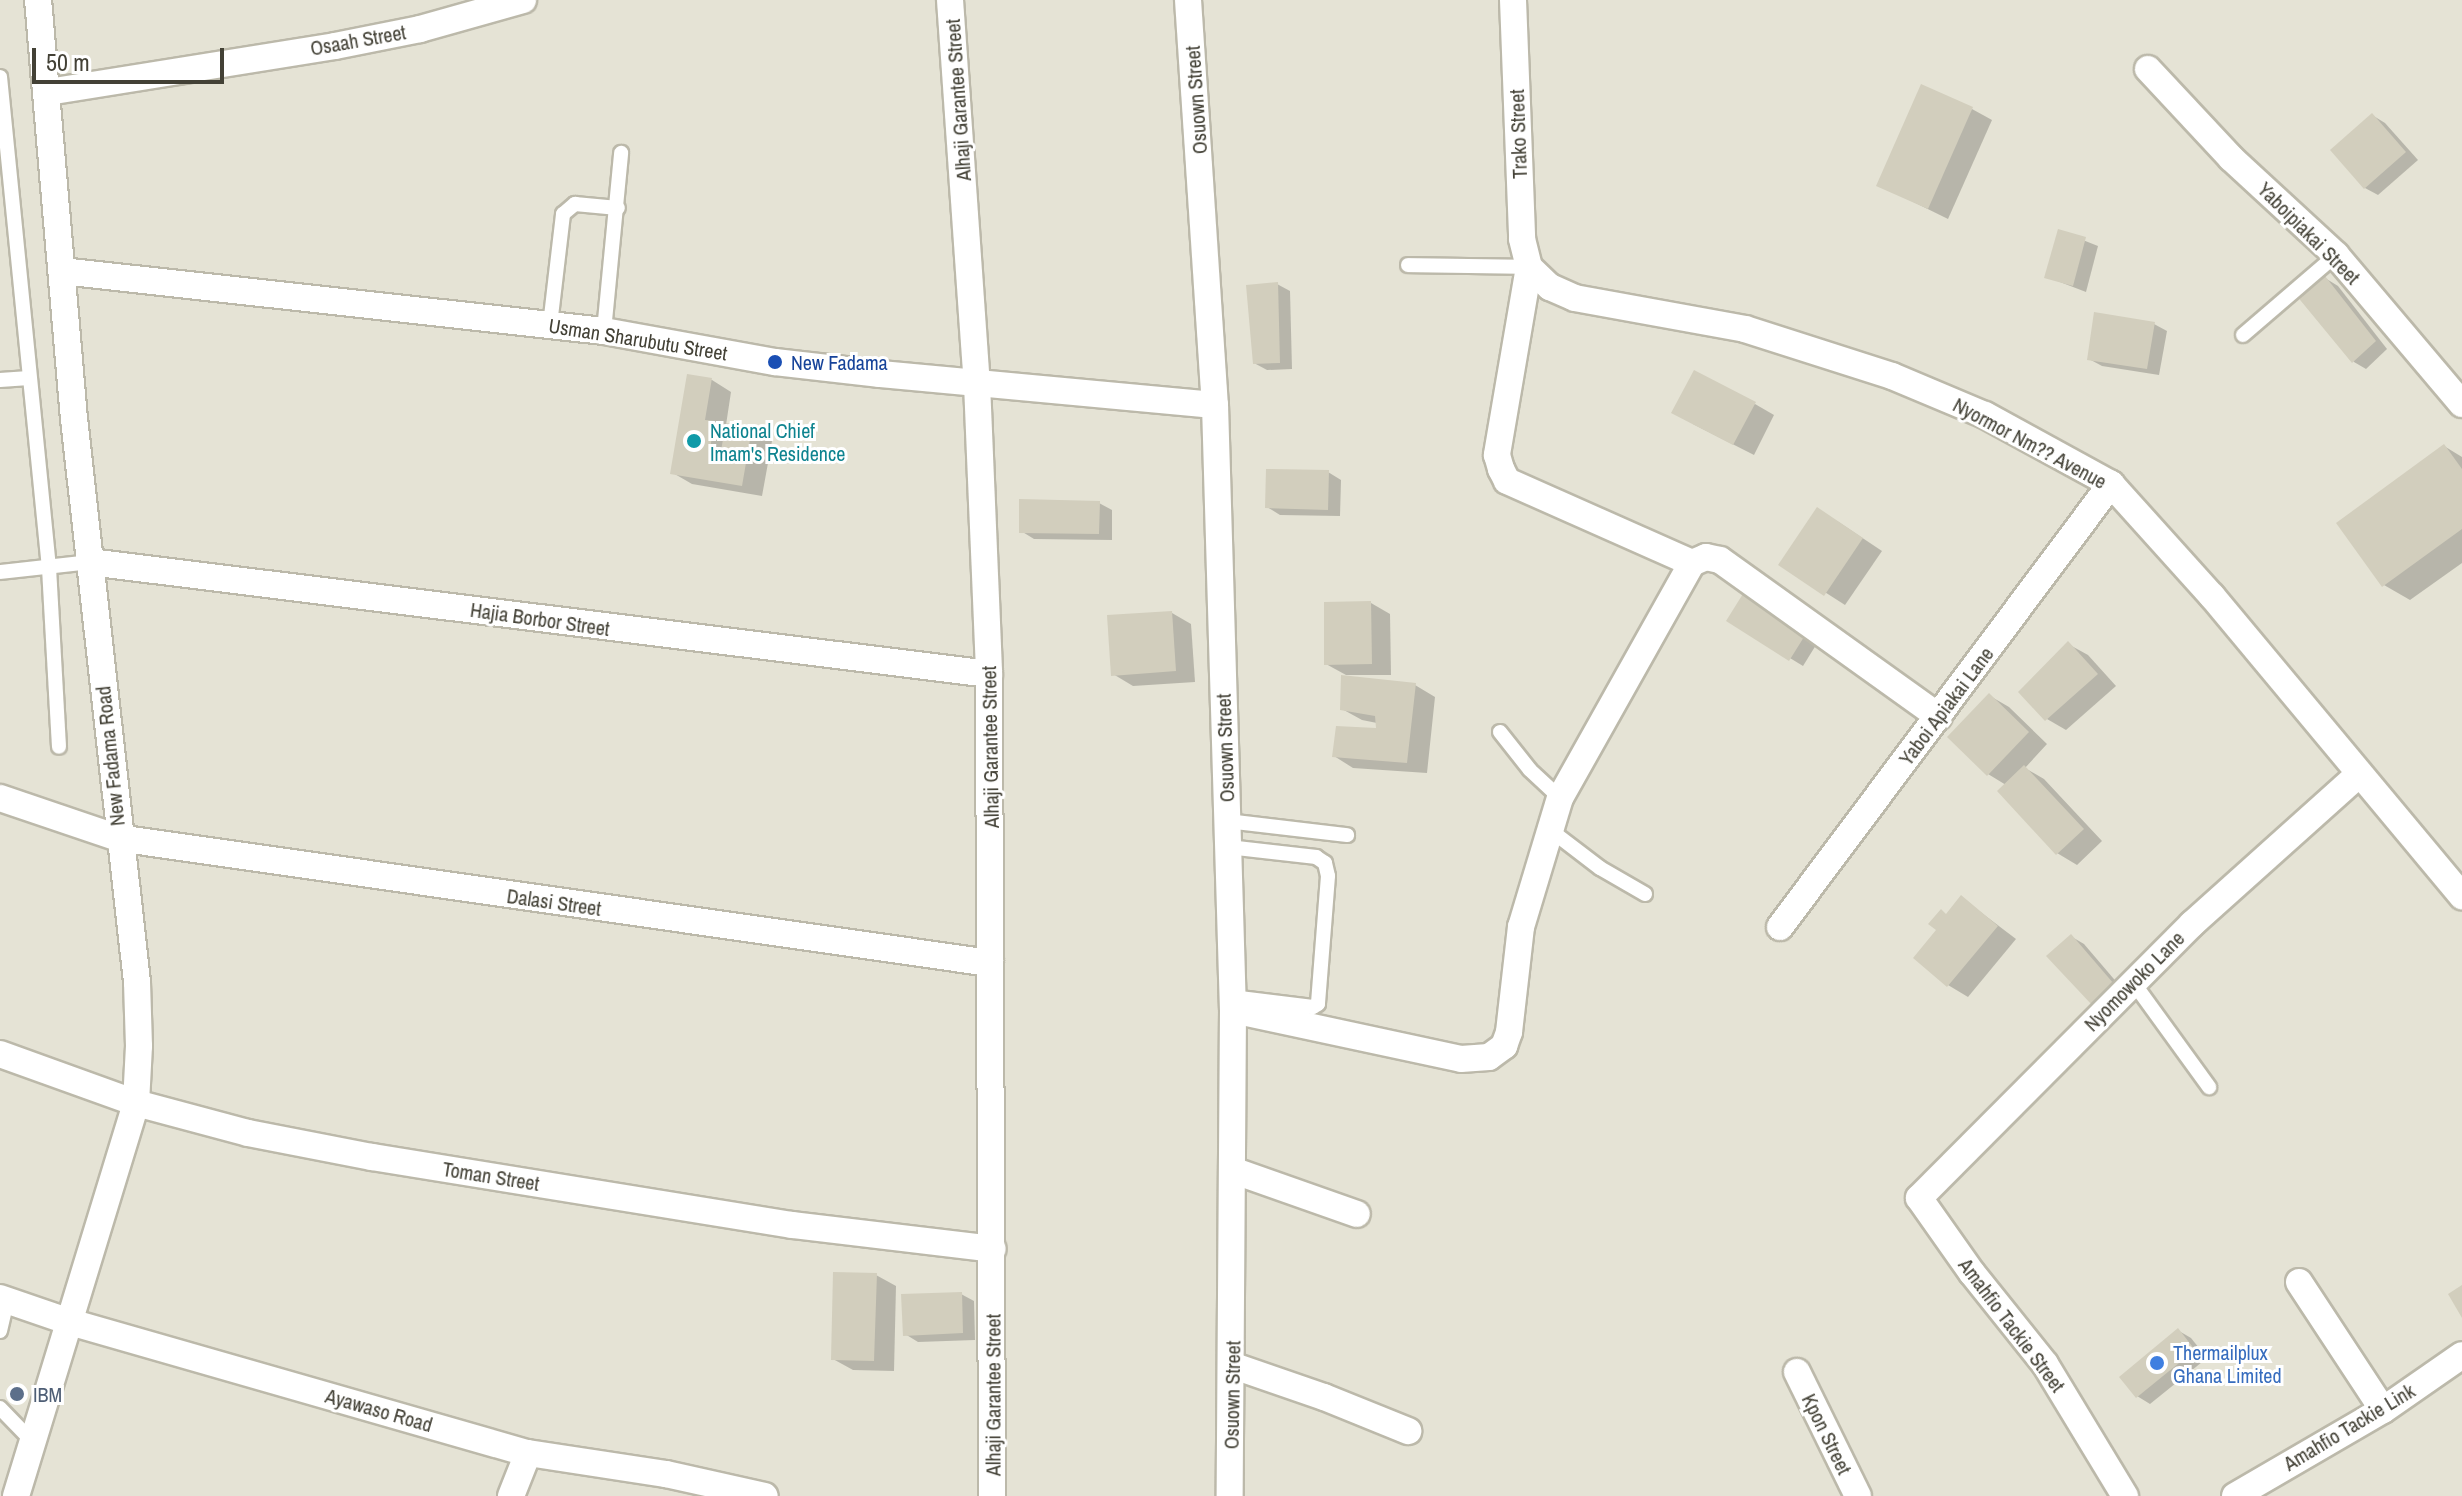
<!DOCTYPE html>
<style>
body{margin:0}
#map{position:relative;width:2462px;height:1496px;overflow:hidden;background:#f1f0e6;font-family:"Archivo Narrow",sans-serif}
div>[style]{position:absolute}
.residential>*{inset:0;background:#e5e3d5}
.shadow>*{inset:0;background:#0003}
.building>*{inset:0;background:#d2cebd}
.roads{filter:drop-shadow(2px 0 #bcb9aa) drop-shadow(-2px 0 #bcb9aa) drop-shadow(0 2px #bcb9aa) drop-shadow(0 -2px #bcb9aa)}
.lane>*{height:14px;margin:-7px;padding:0 7px;transform-origin:7px;border-radius:7px;background:#fff}
.street>*{height:26px;margin:-13px;padding:0 13px;transform-origin:13px;border-radius:13px;background:#fff}
.dots>*{width:22px;height:22px;translate:-50% -50%;box-sizing:border-box;border:4px solid #fff;border-radius:50%}
span{translate:-50% -50%;white-space:nowrap;text-align:center;line-height:1.15;-webkit-text-stroke:6px #fff;paint-order:stroke}
.street-label{font-size:20px;color:#434136}
.transit-label{font-size:20px;color:#164399}
.left{translate:0 -50%;text-align:left}
.culture-label{font-size:20px;color:#0d838f}
.shop-label{font-size:20px;color:#366cbe}
.service-label{font-size:20px;color:#4e5e75}
.scale{position:absolute;left:32px;top:48px;width:192px;height:36px;box-sizing:border-box;border:4px solid #434136;border-top:0;padding-left:10px;font-size:24px;line-height:28px;white-space:nowrap;color:#434136;-webkit-text-stroke:6px #fff;paint-order:stroke}
</style>
<div id="map">
<div class="residential">
<div style="clip-path:polygon(0 0,2462px 0,2462px 1496px,0 1496px)"></div>
</div>
<div class="shadow">
<div style="clip-path:polygon(1972px 109px,1992px 120px,1948px 219px,1879px 185px)"></div>
<div style="clip-path:polygon(2372px 115px,2385px 123px,2418px 160px,2378px 195px,2365px 188px,2333px 150px)"></div>
<div style="clip-path:polygon(2060px 231px,2098px 246px,2086px 292px,2047px 277px)"></div>
<div style="clip-path:polygon(2325px 278px,2338px 286px,2387px 349px,2366px 369px,2354px 362px,2299px 295px)"></div>
<div style="clip-path:polygon(1277px 284px,1290px 291px,1292px 369px,1267px 370px,1254px 363px)"></div>
<div style="clip-path:polygon(2154px 324px,2167px 331px,2159px 375px,2102px 366px,2089px 359px)"></div>
<div style="clip-path:polygon(689px 377px,712px 380px,731px 392px,726px 425px,752px 430px,772px 441px,762px 496px,692px 484px,673px 473px)"></div>
<div style="clip-path:polygon(1755px 404px,1774px 415px,1754px 455px,1693px 424px)"></div>
<div style="clip-path:polygon(2444px 446px,2462px 457px,2462px 563px,2410px 600px,2384px 585px)"></div>
<div style="clip-path:polygon(1328px 472px,1341px 480px,1340px 516px,1280px 515px,1267px 507px)"></div>
<div style="clip-path:polygon(1099px 503px,1112px 510px,1112px 540px,1034px 539px,1021px 531px)"></div>
<div style="clip-path:polygon(1837px 521px,1882px 551px,1845px 605px,1781px 564px)"></div>
<div style="clip-path:polygon(1371px 603px,1390px 614px,1391px 675px,1346px 675px,1326px 664px)"></div>
<div style="clip-path:polygon(1172px 613px,1191px 624px,1195px 682px,1133px 686px,1113px 674px)"></div>
<div style="clip-path:polygon(1729px 621px,1821px 637px,1803px 666px)"></div>
<div style="clip-path:polygon(2068px 644px,2088px 655px,2116px 686px,2066px 730px,2047px 719px)"></div>
<div style="clip-path:polygon(1415px 685px,1435px 697px,1427px 773px,1353px 768px,1334px 756px,1378px 730px,1377px 723px,1362px 720px,1342px 709px)"></div>
<div style="clip-path:polygon(1990px 696px,2009px 707px,2047px 744px,2025px 768px,2044px 779px,2102px 841px,2077px 865px,2057px 853px,2006px 785px,1988px 774px)"></div>
<div style="clip-path:polygon(1962px 898px,2016px 939px,1968px 997px,1948px 985px,1947px 915px)"></div>
<div style="clip-path:polygon(2072px 937px,2084px 944px,2125px 992px,2106px 1010px,2094px 1003px)"></div>
<div style="clip-path:polygon(876px 1275px,896px 1286px,894px 1371px,853px 1370px,833px 1359px)"></div>
<div style="clip-path:polygon(961px 1294px,974px 1301px,975px 1340px,918px 1342px,905px 1334px)"></div>
<div style="clip-path:polygon(2179px 1331px,2191px 1338px,2207px 1358px,2150px 1404px,2137px 1396px)"></div>
</div>
<div class="building">
<div style="clip-path:polygon(1921px 84px,1973px 107px,1928px 209px,1876px 186px)"></div>
<div style="clip-path:polygon(2372px 113px,2406px 152px,2364px 189px,2330px 150px)"></div>
<div style="clip-path:polygon(2058px 229px,2086px 237px,2073px 286px,2044px 278px)"></div>
<div style="clip-path:polygon(2325px 276px,2376px 341px,2352px 363px,2296px 295px)"></div>
<div style="clip-path:polygon(1278px 282px,1280px 363px,1253px 364px,1246px 285px)"></div>
<div style="clip-path:polygon(2094px 312px,2155px 322px,2147px 369px,2087px 360px)"></div>
<div style="clip-path:polygon(1694px 370px,1756px 402px,1733px 445px,1671px 413px)"></div>
<div style="clip-path:polygon(687px 374px,712px 378px,705px 420px,715px 421px,709px 454px,720px 456px,726px 423px,752px 428px,742px 486px,670px 474px)"></div>
<div style="clip-path:polygon(2444px 444px,2462px 469px,2462px 529px,2382px 587px,2336px 523px)"></div>
<div style="clip-path:polygon(1266px 469px,1329px 470px,1328px 510px,1265px 508px)"></div>
<div style="clip-path:polygon(1019px 499px,1100px 501px,1099px 534px,1019px 533px)"></div>
<div style="clip-path:polygon(1817px 507px,1863px 538px,1824px 596px,1778px 565px)"></div>
<div style="clip-path:polygon(1746px 589px,1809px 629px,1789px 661px,1726px 621px)"></div>
<div style="clip-path:polygon(1371px 601px,1372px 664px,1324px 665px,1324px 602px)"></div>
<div style="clip-path:polygon(1172px 611px,1176px 671px,1111px 676px,1107px 615px)"></div>
<div style="clip-path:polygon(2068px 641px,2098px 674px,2045px 721px,2018px 692px)"></div>
<div style="clip-path:polygon(1341px 675px,1416px 683px,1407px 763px,1332px 757px,1336px 726px,1376px 728px,1375px 716px,1340px 710px)"></div>
<div style="clip-path:polygon(1989px 693px,2029px 732px,1987px 776px,1947px 737px)"></div>
<div style="clip-path:polygon(2024px 765px,2084px 829px,2056px 855px,1997px 791px)"></div>
<div style="clip-path:polygon(1961px 895px,1998px 926px,1947px 987px,1913px 958px,1936px 930px,1928px 924px,1941px 909px,1946px 914px)"></div>
<div style="clip-path:polygon(2071px 934px,2114px 984px,2092px 1005px,2046px 956px)"></div>
<div style="clip-path:polygon(833px 1272px,877px 1273px,874px 1361px,831px 1360px)"></div>
<div style="clip-path:polygon(2462px 1285px,2462px 1318px,2448px 1294px)"></div>
<div style="clip-path:polygon(962px 1292px,963px 1333px,903px 1336px,901px 1294px)"></div>
<div style="clip-path:polygon(2178px 1328px,2195px 1350px,2136px 1398px,2119px 1377px)"></div>
</div>
<div class="roads">
<div class="lane">
<div style="left:0;top:77px;width:493px;rotate:84.3deg"></div>
<div style="left:49px;top:568px;width:179px;rotate:86.8deg"></div>
<div style="left:1408px;top:265px;width:121px;rotate:0.9deg"></div>
<div style="left:550px;top:325px;width:112px;rotate:-83.3deg"></div>
<div style="left:563px;top:214px;width:16px;rotate:-40deg"></div>
<div style="left:575px;top:204px;width:43px;rotate:5.3deg"></div>
<div style="left:604px;top:331px;width:179px;rotate:-84.5deg"></div>
<div style="left:2243px;top:335px;width:123px;rotate:-40.7deg"></div>
<div style="left:0;top:380px;width:29px;rotate:-4deg"></div>
<div style="left:0;top:572px;width:91px;rotate:-6.3deg"></div>
<div style="left:1500px;top:732px;width:48px;rotate:51.7deg"></div>
<div style="left:1530px;top:770px;width:41px;rotate:43deg"></div>
<div style="left:1227px;top:821px;width:121px;rotate:6.7deg"></div>
<div style="left:1549px;top:829px;width:64px;rotate:37.4deg"></div>
<div style="left:1600px;top:868px;width:52px;rotate:30deg"></div>
<div style="left:1228px;top:847px;width:89px;rotate:6.5deg"></div>
<div style="left:1316px;top:857px;width:11px;rotate:34deg"></div>
<div style="left:1325px;top:863px;width:13px;rotate:77deg"></div>
<div style="left:1328px;top:876px;width:128px;rotate:94.5deg"></div>
<div style="left:1318px;top:1004px;width:6px;rotate:149deg"></div>
<div style="left:1313px;top:1007px;width:82px;rotate:-173deg"></div>
<div style="left:2133px;top:982px;width:130px;rotate:54.1deg"></div>
<div style="left:0;top:1331px;width:32px;rotate:-77deg"></div>
<div style="left:0;top:1408px;width:47px;rotate:45.9deg"></div>
</div>
<div class="street">
<div style="left:950px;top:0;width:385px;rotate:86deg"></div>
<div style="left:977px;top:384px;width:290px;rotate:87.6deg"></div>
<div style="left:989px;top:674px;width:822px;rotate:89.79deg"></div>
<div style="left:1188px;top:0;width:406px;rotate:86.2deg"></div>
<div style="left:1215px;top:405px;width:605px;rotate:88.3deg"></div>
<div style="left:1233px;top:1010px;width:486px;rotate:90.4deg"></div>
<div style="left:1513px;top:0;width:239px;rotate:87.8deg"></div>
<div style="left:1522px;top:239px;width:29px;rotate:76deg"></div>
<div style="left:1529px;top:267px;width:191px;rotate:99.7deg"></div>
<div style="left:1497px;top:455px;width:15px;rotate:74deg"></div>
<div style="left:1501px;top:469px;width:13px;rotate:63deg"></div>
<div style="left:1507px;top:481px;width:202px;rotate:23.9deg"></div>
<div style="left:2148px;top:69px;width:122px;rotate:47deg"></div>
<div style="left:2231px;top:158px;width:143px;rotate:42.7deg"></div>
<div style="left:2336px;top:255px;width:195px;rotate:49.8deg"></div>
<div style="left:48px;top:92px;width:291px;rotate:-9.1deg"></div>
<div style="left:335px;top:46px;width:87px;rotate:-11.3deg"></div>
<div style="left:420px;top:29px;width:107px;rotate:-15.7deg"></div>
<div style="left:1529px;top:267px;width:29px;rotate:44deg"></div>
<div style="left:1550px;top:287px;width:27px;rotate:24deg"></div>
<div style="left:1575px;top:298px;width:173px;rotate:10.3deg"></div>
<div style="left:1745px;top:329px;width:154px;rotate:17.7deg"></div>
<div style="left:1892px;top:376px;width:101px;rotate:22.8deg"></div>
<div style="left:1985px;top:415px;width:144px;rotate:28.7deg"></div>
<div style="left:2111px;top:484px;width:151px;rotate:48deg"></div>
<div style="left:2212px;top:596px;width:391px;rotate:50.2deg"></div>
<div style="left:62px;top:271px;width:545px;rotate:6.32deg"></div>
<div style="left:604px;top:331px;width:174px;rotate:10.3deg"></div>
<div style="left:775px;top:362px;width:106px;rotate:6.5deg"></div>
<div style="left:880px;top:374px;width:336px;rotate:5.3deg"></div>
<div style="left:90px;top:562px;width:906px;rotate:7.1deg"></div>
<div style="left:0;top:798px;width:125px;rotate:18.7deg"></div>
<div style="left:118px;top:838px;width:881px;rotate:8.16deg"></div>
<div style="left:1780px;top:927px;width:553px;rotate:-53.23deg"></div>
<div style="left:1233px;top:1010px;width:233px;rotate:12.1deg"></div>
<div style="left:1461px;top:1059px;width:28px;rotate:-4deg"></div>
<div style="left:1489px;top:1057px;width:19px;rotate:-36deg"></div>
<div style="left:1504px;top:1046px;width:15px;rotate:-70deg"></div>
<div style="left:1509px;top:1032px;width:106px;rotate:-83.5deg"></div>
<div style="left:1521px;top:927px;width:135px;rotate:-73.2deg"></div>
<div style="left:1560px;top:798px;width:270px;rotate:-60.7deg"></div>
<div style="left:1692px;top:563px;width:15px;rotate:-23deg"></div>
<div style="left:1706px;top:557px;width:14px;rotate:12deg"></div>
<div style="left:1720px;top:560px;width:269px;rotate:35.6deg"></div>
<div style="left:0;top:1054px;width:145px;rotate:19.8deg"></div>
<div style="left:136px;top:1103px;width:116px;rotate:15deg"></div>
<div style="left:248px;top:1133px;width:126px;rotate:11deg"></div>
<div style="left:372px;top:1157px;width:425px;rotate:9.2deg"></div>
<div style="left:792px;top:1225px;width:202px;rotate:6.8deg"></div>
<div style="left:1235px;top:1171px;width:129px;rotate:19.4deg"></div>
<div style="left:2299px;top:1282px;width:153px;rotate:56.7deg"></div>
<div style="left:0;top:1298px;width:74px;rotate:18.9deg"></div>
<div style="left:70px;top:1322px;width:476px;rotate:16deg"></div>
<div style="left:528px;top:1453px;width:140px;rotate:8.7deg"></div>
<div style="left:666px;top:1474px;width:101px;rotate:12.5deg"></div>
<div style="left:1234px;top:1366px;width:95px;rotate:19deg"></div>
<div style="left:1324px;top:1397px;width:91px;rotate:22deg"></div>
<div style="left:1797px;top:1372px;width:138px;rotate:63.8deg"></div>
<div style="left:16px;top:1496px;width:411px;rotate:-73deg"></div>
<div style="left:136px;top:1103px;width:57px;rotate:-87deg"></div>
<div style="left:139px;top:1046px;width:64px;rotate:-91.8deg"></div>
<div style="left:137px;top:982px;width:567px;rotate:-96.38deg"></div>
<div style="left:74px;top:419px;width:421px;rotate:-94.9deg"></div>
<div style="left:511px;top:1496px;width:46px;rotate:-68.4deg"></div>
<div style="left:2125px;top:1496px;width:154px;rotate:-121.2deg"></div>
<div style="left:2045px;top:1364px;width:117px;rotate:-128.7deg"></div>
<div style="left:1972px;top:1273px;width:92px;rotate:-125.2deg"></div>
<div style="left:1919px;top:1198px;width:387px;rotate:-45.1deg"></div>
<div style="left:2192px;top:924px;width:224px;rotate:-41.9deg"></div>
<div style="left:2235px;top:1496px;width:171px;rotate:-30.2deg"></div>
<div style="left:2383px;top:1410px;width:96px;rotate:-34.8deg"></div>
</div>
</div>
<div class="dots">
<div style="left:775px;top:362px;background:#1a4fb4"></div>
<div style="left:694px;top:441px;background:#0f9aa8"></div>
<div style="left:2157px;top:1363px;background:#3f7fe0"></div>
<div style="left:17px;top:1394px;background:#5c6f8a"></div>
</div>
<div class="street-label">
<span style="left:358px;top:40px;rotate:-10deg">Osaah Street</span>
<span style="left:958px;top:100px;rotate:-94deg">Alhaji Garantee Street</span>
<span style="left:1196px;top:100px;rotate:-94deg">Osuown Street</span>
<span style="left:1518px;top:134px;rotate:-92deg">Trako Street</span>
<span style="left:2309px;top:233px;rotate:45deg">Yaboipiakai Street</span>
<span style="left:638px;top:339px;rotate:9deg">Usman Sharubutu Street</span>
<span style="left:2030px;top:443px;rotate:28deg">Nyormor Nm?? Avenue</span>
<span style="left:540px;top:619px;rotate:8deg">Hajia Borbor Street</span>
<span style="left:1946px;top:706px;rotate:-53deg">Yaboi Apiakai Lane</span>
<span style="left:990px;top:747px;rotate:-91deg">Alhaji Garantee Street</span>
<span style="left:1225px;top:748px;rotate:-92deg">Osuown Street</span>
<span style="left:110px;top:756px;rotate:-96deg">New Fadama Road</span>
<span style="left:554px;top:902px;rotate:8deg">Dalasi Street</span>
<span style="left:2134px;top:981px;rotate:-45deg">Nyomowoko Lane</span>
<span style="left:491px;top:1176px;rotate:9deg">Toman Street</span>
<span style="left:2012px;top:1325px;rotate:53deg">Amahfio Tackie Street</span>
<span style="left:993px;top:1395px;rotate:-90deg">Alhaji Garantee Street</span>
<span style="left:1232px;top:1395px;rotate:-89deg">Osuown Street</span>
<span style="left:379px;top:1410px;rotate:16deg">Ayawaso Road</span>
<span style="left:2349px;top:1427px;rotate:-31deg">Amahfio Tackie Link</span>
<span style="left:1827px;top:1434px;rotate:64deg">Kpon Street</span>
</div>
<div class="transit-label">
<span class="left" style="left:791px;top:362px">New Fadama</span>
</div>
<div class="culture-label">
<span class="left" style="left:710px;top:442px">National Chief<br>Imam's Residence</span>
</div>
<div class="shop-label">
<span class="left" style="left:2173px;top:1364px">Thermailplux<br>Ghana Limited</span>
</div>
<div class="service-label">
<span class="left" style="left:33px;top:1394px">IBM</span>
</div>
<div class="scale">50 m</div>
</div>
